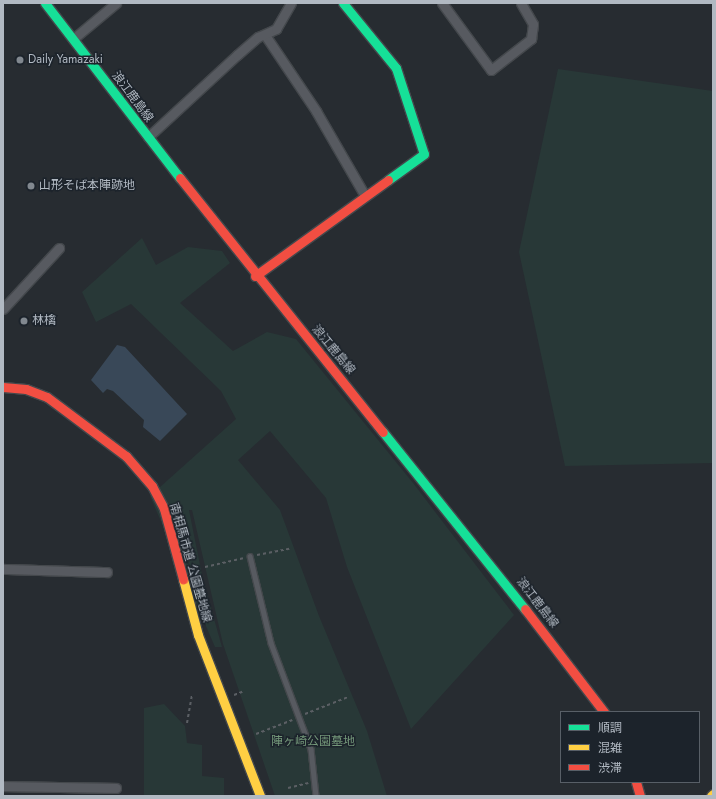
<!DOCTYPE html>
<meta charset="utf-8">
<style>
body{margin:0}
#map{position:relative;width:716px;height:799px;overflow:hidden;background:#272c31;font-family:Jost,"Noto Sans JP",sans-serif}
div>[style]{position:absolute}
.green>*{inset:0;background:#283837}
.water>*{inset:0;background:#394858}
.path>*{height:2px;margin-top:-1px;transform-origin:0;background:repeating-linear-gradient(90deg,#5b5f64 0 3px,transparent 0 6px)}
.roads{filter:drop-shadow(1px 0 #44484c) drop-shadow(-1px 0 #44484c) drop-shadow(0 1px #44484c) drop-shadow(0 -1px #44484c)}
.lane>*{height:4.5px;margin:-2.25px;padding:0 2.25px;transform-origin:2.25px;border-radius:2.25px;background:#575a60}
.street>*{height:9px;margin:-4.5px;padding:0 4.5px;transform-origin:4.5px;border-radius:4.5px;background:#575a60}
.fast>*{height:9px;margin:-4.5px;padding:0 4.5px;transform-origin:4.5px;border-radius:4.5px;background:#16e098}
.slow>*{height:9px;margin:-4.5px;padding:0 4.5px;transform-origin:4.5px;border-radius:4.5px;background:#ffcf43}
.jam>*{height:9px;margin:-4.5px;padding:0 4.5px;transform-origin:4.5px;border-radius:4.5px;background:#f24e42}
.dots>*{width:11px;height:11px;translate:-50% -50%;box-sizing:border-box;border:2px solid #1c232b;border-radius:50%}
span{translate:-50% -50%;white-space:nowrap;text-align:center;line-height:1.15;-webkit-text-stroke:3px #1c232b;paint-order:stroke}
.poi-label{font-size:12px;color:#b1b9c2}
.left{translate:0 -50%;text-align:left}
.street-label{font-size:12px;color:#b1b9c2}
.park-label{font-size:12px;color:#739679}
.frame{position:absolute;inset:0;border:4px solid #b1b9c2;pointer-events:none}
.legend{position:absolute;left:560px;top:711px;width:140px;height:72px;box-sizing:border-box;background:#1c232b;border:1px solid #585f67;margin:0;padding:5px 7px;list-style:none;font-size:12px;color:#b1b9c2}
.legend li{display:flex;align-items:center;gap:8px;height:20px}
.legend b{width:20px;border:1px solid #585f67}
</style>
<div id="map">
<div class="green">
<div style="clip-path:polygon(558px 69px,713px 91px,713px 463px,565px 466px,519px 252px)"></div>
<div style="clip-path:polygon(142px 238px,156px 265px,188px 247px,222px 251px,230px 263px,180px 303px,233px 351px,267px 332px,296px 339px,413px 483px,514px 615px,411px 729px,347px 567px,326px 498px,270px 431px,238px 460px,280px 510px,319px 616px,367px 731px,387px 796px,275px 796px,223px 644px,192px 510px,189px 510px,203px 580px,222px 647px,215px 647px,150px 496px,236px 419px,221px 391px,131px 304px,96px 322px,82px 292px)"></div>
<div style="clip-path:polygon(164px 704px,185px 726px,187px 743px,202px 745px,202px 776px,224px 778px,224px 796px,144px 796px,144px 708px)"></div>
</div>
<div class="water">
<div style="clip-path:polygon(117px 345px,125px 347px,187px 414px,160px 441px,143px 427px,144px 420px,113px 391px,107px 389px,103px 393px,91px 380px)"></div>
</div>
<div class="path">
<div style="left:257px;top:555px;width:33px;rotate:-11deg"></div>
<div style="left:205px;top:567px;width:39px;rotate:-13deg"></div>
<div style="left:234px;top:695px;width:9px;rotate:-21deg"></div>
<div style="left:305px;top:714px;width:46px;rotate:-21.6deg"></div>
<div style="left:187px;top:723px;width:29px;rotate:-80deg"></div>
<div style="left:256px;top:734px;width:39px;rotate:-21deg"></div>
<div style="left:288px;top:788px;width:21px;rotate:-14deg"></div>
</div>
<div class="roads">
<div class="lane">
<div style="left:250px;top:556px;width:89px;rotate:76.4deg"></div>
<div style="left:271px;top:643px;width:113px;rotate:69.3deg"></div>
<div style="left:311px;top:749px;width:47px;rotate:83.9deg"></div>
</div>
<div class="street">
<div style="left:442px;top:3px;width:83px;rotate:53.8deg"></div>
<div style="left:491px;top:70px;width:51px;rotate:-37.8deg"></div>
<div style="left:531px;top:39px;width:15px;rotate:-82deg"></div>
<div style="left:533px;top:24px;width:24px;rotate:-120deg"></div>
<div style="left:265px;top:35px;width:92px;rotate:56.1deg"></div>
<div style="left:316px;top:111px;width:98px;rotate:60deg"></div>
<div style="left:73px;top:39px;width:56px;rotate:-39.9deg"></div>
<div style="left:148px;top:137px;width:121px;rotate:-42.7deg"></div>
<div style="left:237px;top:55px;width:28px;rotate:-41deg"></div>
<div style="left:258px;top:37px;width:20px;rotate:-24deg"></div>
<div style="left:276px;top:29px;width:30px;rotate:-60deg"></div>
<div style="left:3px;top:309px;width:83px;rotate:-47.4deg"></div>
<div style="left:3px;top:569px;width:104px;rotate:1.7deg"></div>
<div style="left:3px;top:786px;width:113px;rotate:1deg"></div>
</div>
<div class="fast">
<div style="left:45px;top:3px;width:221px;rotate:52.4deg"></div>
<div style="left:343px;top:3px;width:84px;rotate:50.8deg"></div>
<div style="left:396px;top:68px;width:90px;rotate:72deg"></div>
<div style="left:424px;top:154px;width:44px;rotate:144.2deg"></div>
<div style="left:383px;top:432px;width:227px;rotate:51.3deg"></div>
</div>
<div class="slow">
<div style="left:183px;top:579px;width:58px;rotate:75deg"></div>
<div style="left:198px;top:635px;width:173px;rotate:68.9deg"></div>
<div style="left:711px;top:796px;width:3px;rotate:-45deg"></div>
</div>
<div class="jam">
<div style="left:180px;top:178px;width:325px;rotate:51.4deg"></div>
<div style="left:255px;top:276px;width:164px;rotate:-35.8deg"></div>
<div style="left:3px;top:387px;width:23px;rotate:5deg"></div>
<div style="left:26px;top:389px;width:22px;rotate:21deg"></div>
<div style="left:47px;top:397px;width:99px;rotate:36.8deg"></div>
<div style="left:126px;top:456px;width:40px;rotate:49deg"></div>
<div style="left:152px;top:486px;width:26px;rotate:62deg"></div>
<div style="left:164px;top:509px;width:73px;rotate:74.8deg"></div>
<div style="left:525px;top:609px;width:130px;rotate:52.5deg"></div>
<div style="left:636px;top:782px;width:15px;rotate:74deg"></div>
</div>
</div>
<div class="dots">
<div style="left:20px;top:60px;background:#81888f"></div>
<div style="left:31px;top:186px;background:#81888f"></div>
<div style="left:24px;top:321px;background:#81888f"></div>
</div>
<div class="poi-label">
<span class="left" style="left:28px;top:60px">Daily Yamazaki</span>
<span class="left" style="left:39px;top:186px">山形そば本陣跡地</span>
<span class="left" style="left:32px;top:321px">林檎</span>
</div>
<div class="street-label">
<span style="left:132px;top:97px;rotate:53deg">浪江鹿島線</span>
<span style="left:333px;top:350px;rotate:50deg">浪江鹿島線</span>
<span style="left:190px;top:563px;rotate:74deg">南相馬市道 公園墓地線</span>
<span style="left:537px;top:603px;rotate:52deg">浪江鹿島線</span>
</div>
<div class="park-label">
<span style="left:313px;top:742px">陣ヶ崎公園墓地</span>
</div>
<div class="frame"></div>
<ul class="legend">
<li><b style="height:5px;background:#16e098"></b>順調</li>
<li><b style="height:5px;background:#ffcf43"></b>混雑</li>
<li><b style="height:5px;background:#f24e42"></b>渋滞</li>
</ul>
</div>
